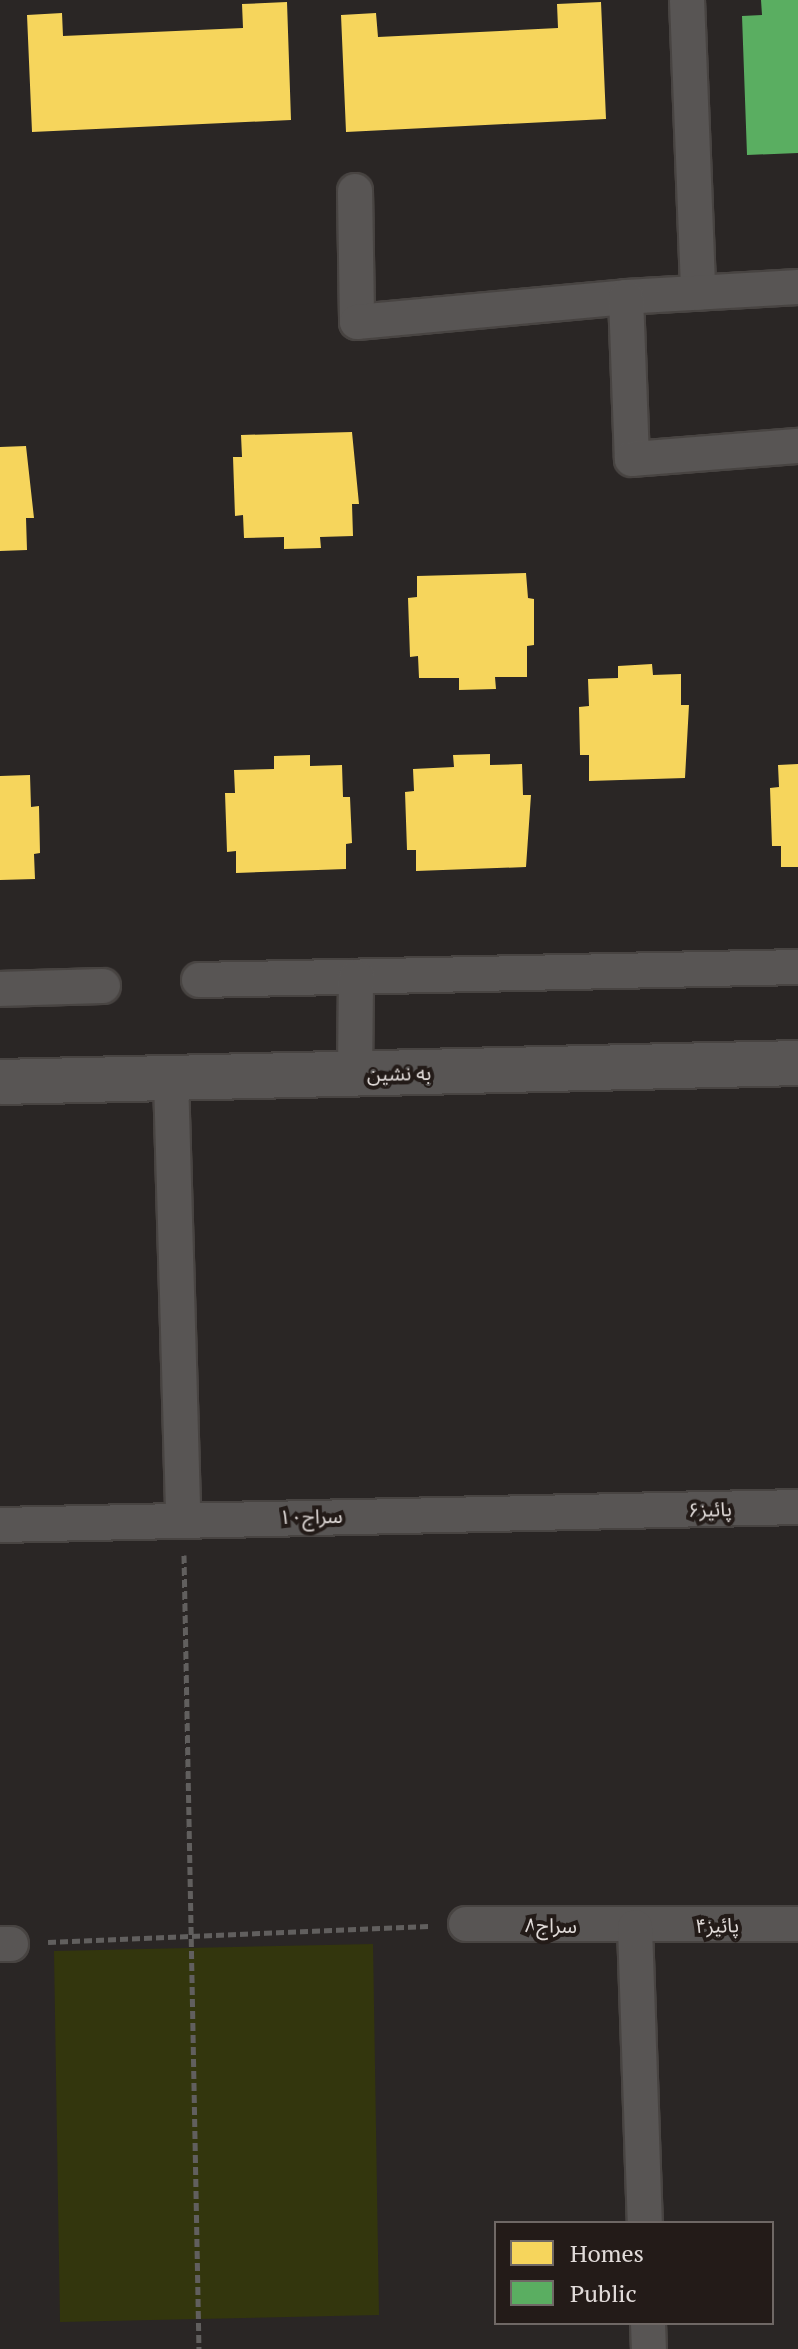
<!DOCTYPE html>
<meta charset="utf-8">
<style>
body{margin:0}
#map{position:relative;width:798px;height:2349px;overflow:hidden;background:#2a2625;font-family:"PT Serif","Noto Sans Arabic",serif}
div>[style]{position:absolute}
.green>*{inset:0;background:#33360d}
.homes>*{inset:0;background:#f6d55c}
.public>*{inset:0;background:#5aae61}
.path>*{height:5px;margin-top:-2.5px;transform-origin:0;background:repeating-linear-gradient(90deg,#615f5e 0 8px,transparent 0 12px)}
.roads{filter:drop-shadow(2px 0 #484442) drop-shadow(-2px 0 #484442) drop-shadow(0 2px #484442) drop-shadow(0 -2px #484442)}
.street>*{height:34px;margin:-17px;padding:0 17px;transform-origin:17px;border-radius:17px;background:#585554}
.secondary>*{height:44px;margin:-22px;padding:0 22px;transform-origin:22px;border-radius:22px;background:#585554}
span{translate:-50% -50%;white-space:nowrap;text-align:center;line-height:1.15;-webkit-text-stroke:8px #231b18;paint-order:stroke}
.street-label{font-size:20px;color:#e1dbd9}
.legend{position:absolute;left:494px;top:2221px;width:280px;height:104px;box-sizing:border-box;background:#231b18;border:2px solid #6f6865;margin:0;padding:10px 14px;list-style:none;font-size:24px;color:#e1dbd9}
.legend li{display:flex;align-items:center;gap:16px;height:40px}
.legend b{width:40px;border:2px solid #6f6865}
</style>
<div id="map">
<div class="green">
<div style="clip-path:polygon(373px 1944px,379px 2315px,60px 2322px,54px 1951px)"></div>
</div>
<div class="homes">
<div style="clip-path:polygon(287px 2px,291px 120px,32px 132px,27px 15px,62px 13px,63px 36px,243px 28px,242px 4px)"></div>
<div style="clip-path:polygon(601px 2px,606px 119px,346px 132px,341px 15px,376px 13px,378px 37px,558px 28px,557px 4px)"></div>
<div style="clip-path:polygon(352px 432px,359px 504px,352px 504px,353px 536px,320px 537px,321px 548px,284px 549px,284px 537px,244px 538px,243px 515px,235px 516px,233px 457px,242px 457px,241px 435px)"></div>
<div style="clip-path:polygon(26px 446px,34px 518px,26px 518px,27px 550px,0 551px,0 447px)"></div>
<div style="clip-path:polygon(526px 573px,528px 598px,534px 599px,534px 645px,527px 646px,527px 677px,495px 677px,496px 689px,459px 690px,459px 678px,419px 678px,418px 656px,410px 657px,408px 598px,417px 597px,417px 576px)"></div>
<div style="clip-path:polygon(652px 664px,653px 675px,681px 674px,681px 705px,689px 705px,685px 778px,589px 781px,589px 755px,580px 755px,579px 707px,589px 706px,588px 679px,618px 678px,618px 666px)"></div>
<div style="clip-path:polygon(490px 754px,490px 765px,522px 764px,523px 795px,531px 795px,526px 867px,416px 871px,416px 850px,407px 850px,405px 792px,414px 791px,413px 769px,454px 767px,453px 755px)"></div>
<div style="clip-path:polygon(310px 755px,310px 766px,342px 765px,343px 797px,350px 797px,352px 843px,346px 844px,346px 869px,236px 873px,236px 851px,227px 852px,225px 793px,235px 793px,234px 770px,274px 769px,274px 756px)"></div>
<div style="clip-path:polygon(798px 764px,798px 867px,781px 867px,781px 846px,772px 846px,770px 788px,779px 787px,778px 765px)"></div>
<div style="clip-path:polygon(30px 775px,31px 807px,39px 806px,40px 853px,34px 854px,35px 879px,0 880px,0 776px)"></div>
</div>
<div class="public">
<div style="clip-path:polygon(761px 0,798px 0,798px 153px,747px 155px,742px 16px,762px 15px)"></div>
</div>
<div class="path">
<div style="left:184px;top:1555px;width:794px;rotate:88.92deg"></div>
<div style="left:48px;top:1942px;width:381px;rotate:-2.4deg"></div>
</div>
<div class="roads">
<div class="street">
<div style="left:687px;top:0;width:293px;rotate:87.8deg"></div>
<div style="left:355px;top:191px;width:131px;rotate:89.1deg"></div>
<div style="left:357px;top:322px;width:270px;rotate:-5.3deg"></div>
<div style="left:798px;top:287px;width:172px;rotate:176.7deg"></div>
<div style="left:626px;top:297px;width:162px;rotate:87.9deg"></div>
<div style="left:632px;top:459px;width:167px;rotate:-4.5deg"></div>
<div style="left:199px;top:980px;width:599px;rotate:-1.24deg"></div>
<div style="left:0;top:989px;width:103px;rotate:-1.7deg"></div>
<div style="left:355px;top:1074px;width:97px;rotate:-89.4deg"></div>
<div style="left:171px;top:1078px;width:440px;rotate:88.4deg"></div>
<div style="left:0;top:1525px;width:798px;rotate:-1.29deg"></div>
<div style="left:466px;top:1924px;width:332px"></div>
<div style="left:635px;top:1927px;width:296px;rotate:88.1deg"></div>
<div style="left:0;top:1944px;width:11px"></div>
<div style="left:648px;top:2323px;width:26px;rotate:88deg"></div>
</div>
<div class="secondary">
<div style="left:0;top:1082px;width:798px;rotate:-1.36deg"></div>
</div>
</div>
<div class="street-label">
<span style="left:399px;top:1073px;rotate:-1deg">به نشین</span>
<span style="left:710px;top:1509px;rotate:-1deg">پائیز۶</span>
<span style="left:311px;top:1516px;rotate:-1deg">سراج۱۰</span>
<span style="left:551px;top:1925px;rotate:1deg">۸سراج</span>
<span style="left:717px;top:1925px;rotate:-1deg">پائیز۴</span>
</div>
<ul class="legend">
<li><b style="height:22px;background:#f6d55c"></b>Homes</li>
<li><b style="height:22px;background:#5aae61"></b>Public</li>
</ul>
</div>
